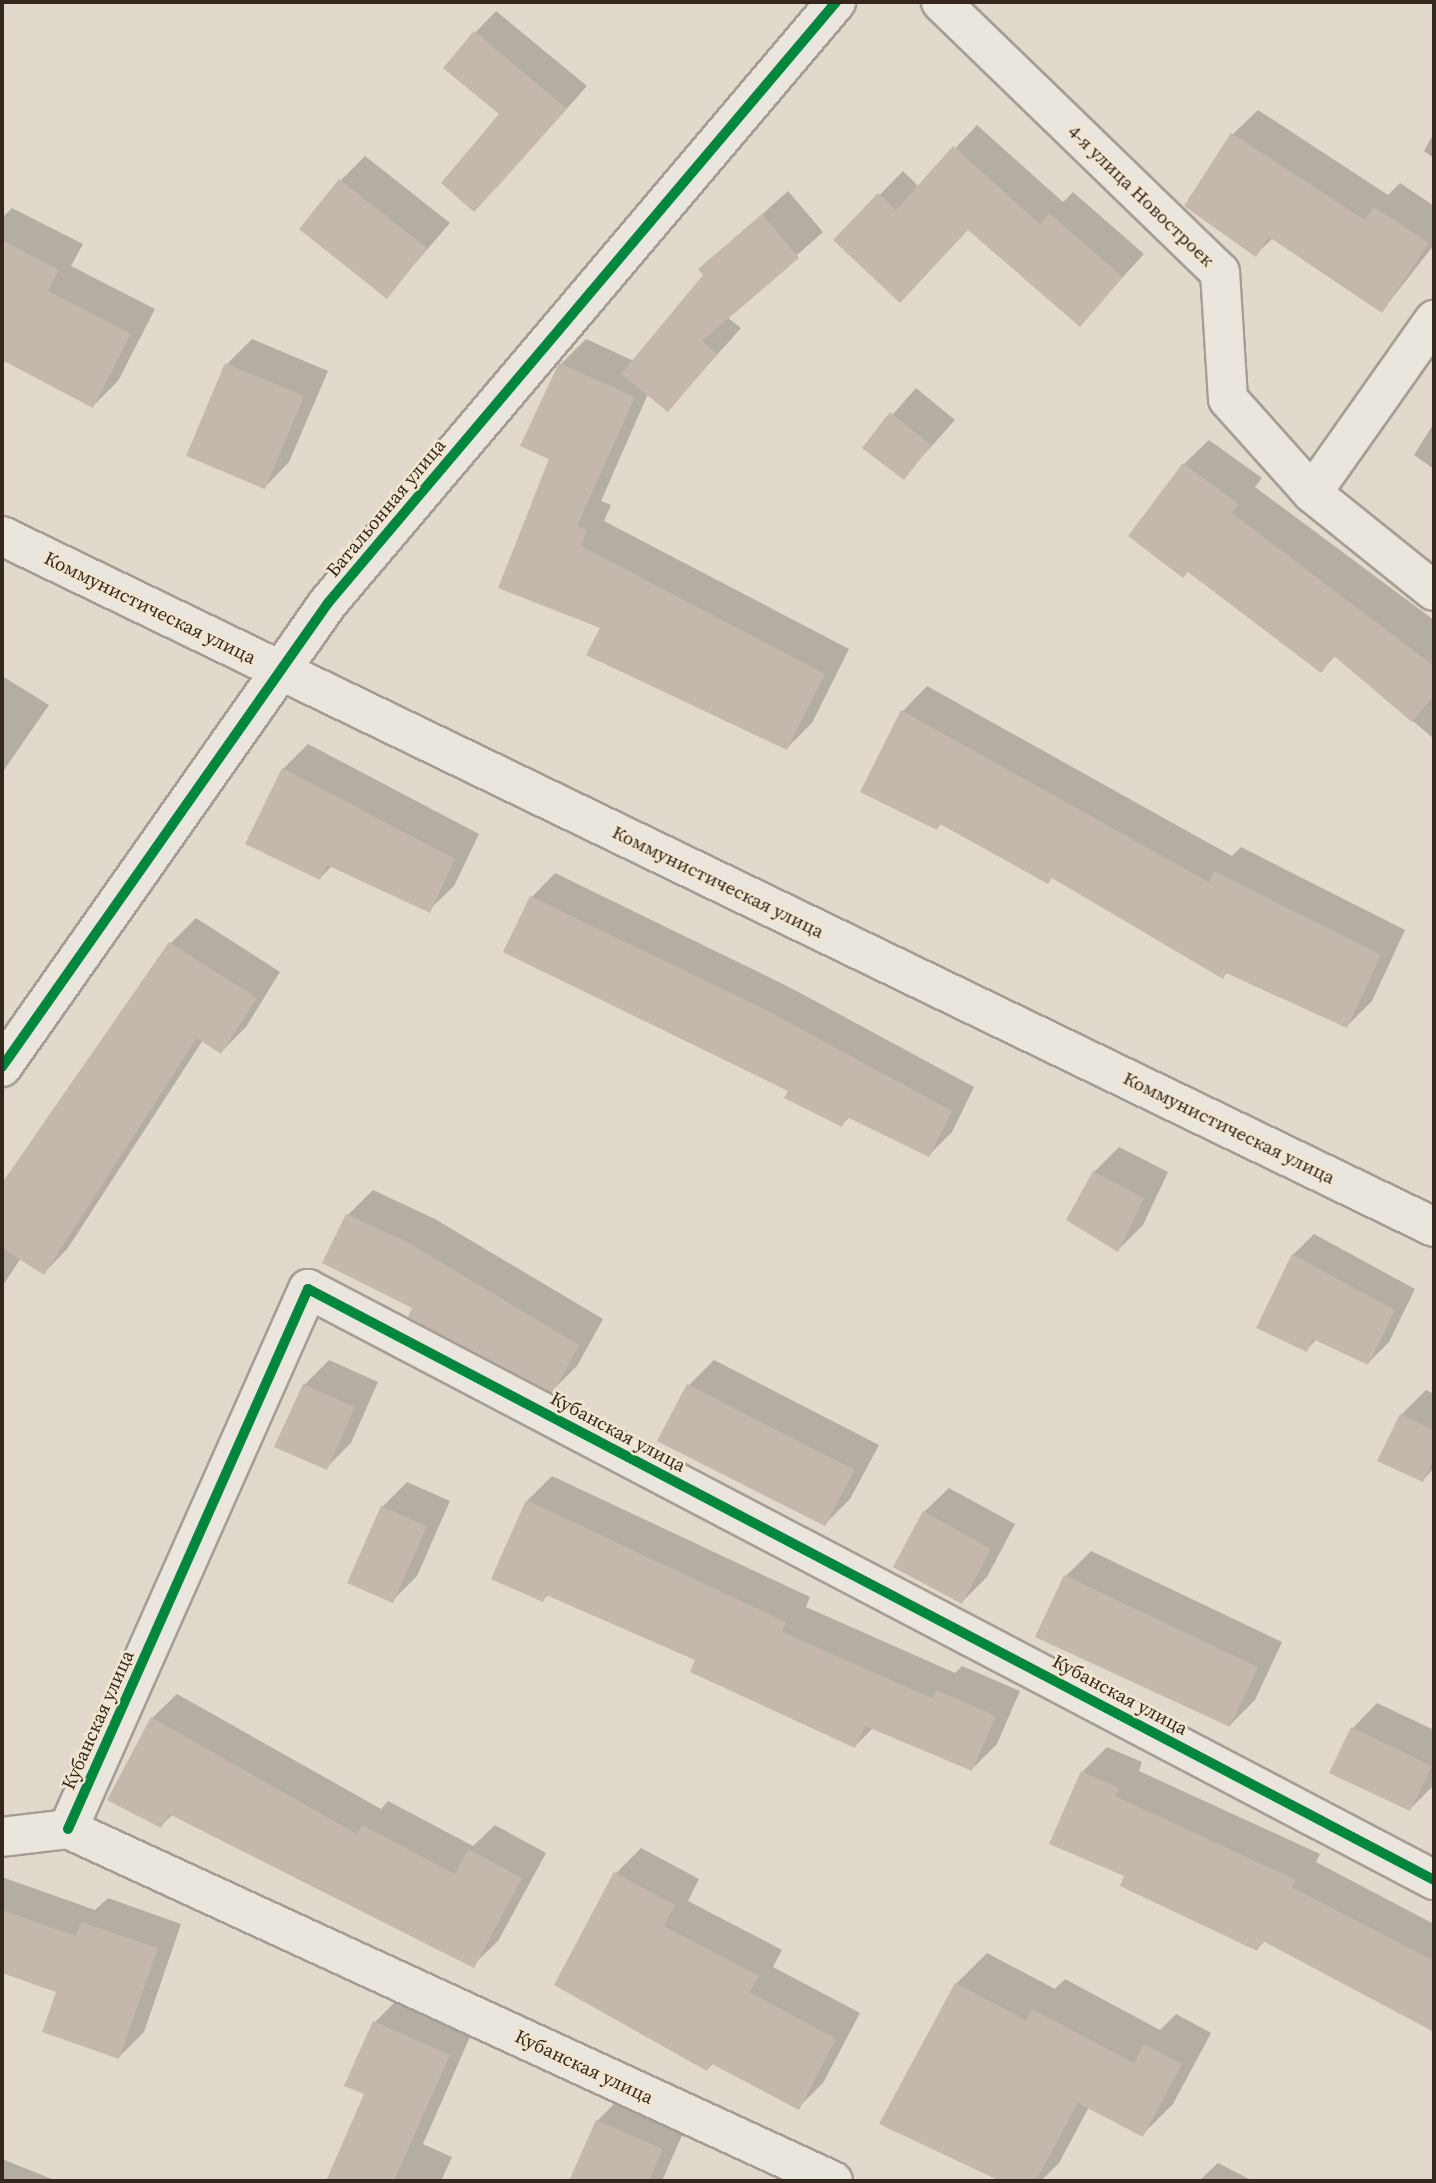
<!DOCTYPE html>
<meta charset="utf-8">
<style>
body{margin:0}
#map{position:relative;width:1436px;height:2183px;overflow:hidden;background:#e1d9cb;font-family:"Source Serif 4",serif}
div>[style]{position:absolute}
.shadow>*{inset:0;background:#0003}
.building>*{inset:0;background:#c4b7ac}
.roads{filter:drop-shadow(2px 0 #a69e95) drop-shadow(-2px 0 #a69e95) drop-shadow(0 2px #a69e95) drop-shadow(0 -2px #a69e95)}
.street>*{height:38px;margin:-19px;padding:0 19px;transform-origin:19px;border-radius:19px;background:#eae5dd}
.secondary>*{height:38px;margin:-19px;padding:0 19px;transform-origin:19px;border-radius:19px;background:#eae5dd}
.cycleway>*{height:10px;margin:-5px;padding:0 5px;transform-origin:5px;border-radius:5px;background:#00873e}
span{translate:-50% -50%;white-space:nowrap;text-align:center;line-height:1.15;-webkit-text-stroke:5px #f2e6d1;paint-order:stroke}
.street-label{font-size:19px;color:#33271e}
.frame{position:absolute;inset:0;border:4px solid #33271e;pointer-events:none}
</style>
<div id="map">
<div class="shadow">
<div style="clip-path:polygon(496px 11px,587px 86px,496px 188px,501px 114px,475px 33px)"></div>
<div style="clip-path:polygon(1258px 110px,1388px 195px,1400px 183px,1434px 206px,1434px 245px,1382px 311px,1273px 238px,1255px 255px,1233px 134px)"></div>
<div style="clip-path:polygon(977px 125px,1063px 202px,1073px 192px,1144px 254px,1079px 325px,969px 229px,836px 240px,903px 171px,919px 187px)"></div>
<div style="clip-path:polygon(1434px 133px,1434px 158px,1424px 151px)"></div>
<div style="clip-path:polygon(365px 156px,450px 223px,387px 296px,341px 180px)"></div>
<div style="clip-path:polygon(788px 191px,823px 232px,727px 317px,741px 328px,668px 410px,648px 394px,601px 501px,611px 505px,604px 521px,849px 649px,812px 723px,787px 748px,602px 627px,552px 458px,561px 364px,586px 339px,634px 361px,705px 275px,701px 269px)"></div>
<div style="clip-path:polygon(12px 208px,83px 244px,71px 266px,155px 309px,118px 381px,93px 406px,2px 358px,2px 218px)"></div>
<div style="clip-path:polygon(252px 339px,328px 371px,289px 462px,265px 487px,227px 364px)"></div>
<div style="clip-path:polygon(916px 388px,955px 420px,903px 478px,864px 447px)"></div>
<div style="clip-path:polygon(1434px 423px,1434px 469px,1414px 455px)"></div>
<div style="clip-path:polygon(1209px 440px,1262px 478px,1255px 487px,1434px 620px,1434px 739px,1336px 655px,1321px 671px,1184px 464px)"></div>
<div style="clip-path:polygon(2px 676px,49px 705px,2px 773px)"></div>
<div style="clip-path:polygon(927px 686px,1232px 856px,1241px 847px,1405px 930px,1372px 1001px,1347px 1026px,1228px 972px,1223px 977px,1053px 877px,942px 823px,937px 828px,903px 711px)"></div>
<div style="clip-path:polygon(308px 744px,479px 834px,454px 886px,429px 910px,332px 866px,320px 878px,248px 843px,283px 769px)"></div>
<div style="clip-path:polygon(555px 873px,791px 988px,974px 1087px,952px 1132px,929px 1155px,850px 1117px,842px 1124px,790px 1090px,506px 951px,532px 897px)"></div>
<div style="clip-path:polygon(196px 918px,280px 972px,246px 1027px,221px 1052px,203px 1040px,68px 1248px,44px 1273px,21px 1258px,2px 1287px,2px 1186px,171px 943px)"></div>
<div style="clip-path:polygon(1119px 1147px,1168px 1172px,1143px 1225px,1118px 1250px,1094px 1172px)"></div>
<div style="clip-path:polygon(373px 1190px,435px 1219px,603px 1319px,577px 1366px,552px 1391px,415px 1307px,348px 1215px)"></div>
<div style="clip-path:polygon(1314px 1234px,1415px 1289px,1389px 1342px,1368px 1363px,1317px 1339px,1306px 1350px,1293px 1255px)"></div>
<div style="clip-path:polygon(329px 1360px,378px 1382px,351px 1443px,326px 1468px,304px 1385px)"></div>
<div style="clip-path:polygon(714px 1360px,879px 1445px,850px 1499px,825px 1524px,689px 1385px)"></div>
<div style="clip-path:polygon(1426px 1390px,1434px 1394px,1434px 1468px,1423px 1480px,1401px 1415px)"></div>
<div style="clip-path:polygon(552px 1476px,810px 1597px,806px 1607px,955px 1673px,962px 1666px,1020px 1691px,997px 1744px,972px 1769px,873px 1728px,855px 1746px,698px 1659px,549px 1594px,543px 1600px,527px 1501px)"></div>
<div style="clip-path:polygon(407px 1482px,450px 1501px,417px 1576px,392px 1601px,382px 1507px)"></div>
<div style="clip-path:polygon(949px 1488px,1015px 1524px,987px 1577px,962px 1602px,924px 1512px)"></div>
<div style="clip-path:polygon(1091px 1551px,1282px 1642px,1255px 1700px,1230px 1725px,1066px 1576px)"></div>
<div style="clip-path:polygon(177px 1694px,381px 1809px,388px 1801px,473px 1846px,495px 1825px,546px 1853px,498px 1941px,473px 1965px,173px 1814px,161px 1826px,152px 1718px)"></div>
<div style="clip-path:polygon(1377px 1703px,1434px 1730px,1434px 1785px,1410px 1809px,1353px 1728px)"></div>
<div style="clip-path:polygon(1107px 1747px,1142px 1762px,1139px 1771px,1320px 1854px,1316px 1862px,1434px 1924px,1434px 2030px,1266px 1940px,1257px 1949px,1126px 1876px,1082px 1772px)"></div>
<div style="clip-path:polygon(641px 1848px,699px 1879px,688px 1901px,782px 1950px,773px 1967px,860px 2013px,823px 2083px,798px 2108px,714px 2063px,707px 2069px,556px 1985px,616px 1873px)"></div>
<div style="clip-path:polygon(2px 1877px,95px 1910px,108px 1898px,181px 1924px,144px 2032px,119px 2057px,59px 1991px,2px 1971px)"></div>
<div style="clip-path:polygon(987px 1953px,1055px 1989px,1065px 1979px,1160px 2030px,1176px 2014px,1211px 2033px,1173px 2104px,1142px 2135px,1089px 2107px,1059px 2163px,1041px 2181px,1001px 2181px,881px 2123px,956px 1984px)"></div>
<div style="clip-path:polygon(400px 1997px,473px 2030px,423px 2144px,452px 2157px,441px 2181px,327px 2181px,367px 2094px,347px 2085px,375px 2022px)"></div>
<div style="clip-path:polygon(622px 2096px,687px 2124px,662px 2181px,571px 2181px,597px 2121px)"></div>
<div style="clip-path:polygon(2px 2159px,57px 2181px,2px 2181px)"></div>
<div style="clip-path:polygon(1218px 2163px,1253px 2181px,1199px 2181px)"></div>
</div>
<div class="building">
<div style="clip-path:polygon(474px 31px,567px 109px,474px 212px,441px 183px,499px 114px,443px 68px)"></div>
<div style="clip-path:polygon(1231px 133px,1365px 220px,1374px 207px,1429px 243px,1382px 313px,1269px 237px,1256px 257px,1184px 206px)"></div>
<div style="clip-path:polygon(953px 146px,1040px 224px,1049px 213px,1123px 277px,1080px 327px,968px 230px,900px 303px,833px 240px,878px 193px,896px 210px)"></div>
<div style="clip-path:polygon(339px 179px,427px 248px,387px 299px,299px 229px)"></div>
<div style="clip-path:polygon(762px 214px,799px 258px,702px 341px,717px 354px,668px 412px,621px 374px,703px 275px,698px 269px)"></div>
<div style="clip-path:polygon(2px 240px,59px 270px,48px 291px,131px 334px,93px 408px,2px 360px)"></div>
<div style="clip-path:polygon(225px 363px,304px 396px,265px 489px,186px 456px)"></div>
<div style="clip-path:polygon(559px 363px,635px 397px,577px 526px,587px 530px,581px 546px,825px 674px,787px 750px,586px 655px,600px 628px,498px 588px,549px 459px,520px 446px)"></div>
<div style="clip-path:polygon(890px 412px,931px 445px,904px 480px,862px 448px)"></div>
<div style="clip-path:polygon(1183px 463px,1239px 504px,1232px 513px,1434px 666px,1434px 695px,1412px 722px,1334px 656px,1321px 673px,1188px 572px,1183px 578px,1128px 536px)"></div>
<div style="clip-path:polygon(901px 710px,1209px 882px,1214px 871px,1381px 955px,1347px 1028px,1226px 973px,1223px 979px,1052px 878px,1048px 884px,940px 824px,937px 830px,860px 792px)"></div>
<div style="clip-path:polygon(282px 768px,455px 859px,430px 913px,327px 865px,320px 880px,245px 844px)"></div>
<div style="clip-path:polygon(530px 896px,768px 1011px,952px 1111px,929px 1157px,847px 1117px,842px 1127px,784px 1098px,788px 1091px,503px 952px)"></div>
<div style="clip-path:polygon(169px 942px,257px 998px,221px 1054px,197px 1038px,44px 1275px,2px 1248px,2px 1183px)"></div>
<div style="clip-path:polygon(1093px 1171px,1144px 1198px,1118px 1252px,1066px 1220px)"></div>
<div style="clip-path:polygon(346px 1214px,409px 1243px,579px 1345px,553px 1393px,408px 1317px,412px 1308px,322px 1263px)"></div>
<div style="clip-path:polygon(1292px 1254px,1395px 1310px,1368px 1365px,1313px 1339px,1307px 1352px,1256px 1328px)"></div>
<div style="clip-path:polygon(303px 1384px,355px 1407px,327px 1470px,274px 1447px)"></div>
<div style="clip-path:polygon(687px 1384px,855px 1470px,825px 1526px,657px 1441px)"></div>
<div style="clip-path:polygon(1400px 1414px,1434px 1430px,1434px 1458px,1423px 1482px,1377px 1461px)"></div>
<div style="clip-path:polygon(526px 1500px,786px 1622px,782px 1632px,932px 1698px,936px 1690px,996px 1716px,972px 1771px,865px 1726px,855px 1748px,690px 1672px,695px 1660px,546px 1595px,543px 1602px,491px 1579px)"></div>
<div style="clip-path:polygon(381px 1506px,427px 1526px,393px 1603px,347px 1583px)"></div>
<div style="clip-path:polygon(923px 1511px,991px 1549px,962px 1604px,893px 1567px)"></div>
<div style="clip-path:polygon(1064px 1575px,1258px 1667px,1230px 1727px,1035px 1637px)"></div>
<div style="clip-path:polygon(151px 1717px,357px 1834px,362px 1825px,455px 1874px,468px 1849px,522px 1878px,474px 1968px,169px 1814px,161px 1828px,107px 1800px)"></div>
<div style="clip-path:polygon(1351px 1727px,1432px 1766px,1410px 1811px,1329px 1773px)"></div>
<div style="clip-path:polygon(1081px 1771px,1119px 1788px,1115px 1796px,1296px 1880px,1292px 1887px,1434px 1961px,1434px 2032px,1263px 1941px,1257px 1951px,1120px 1886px,1124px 1876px,1049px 1844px)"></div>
<div style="clip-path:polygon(614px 1872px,675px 1905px,664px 1926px,759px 1976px,750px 1992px,836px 2039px,799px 2110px,712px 2064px,707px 2071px,554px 1985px)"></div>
<div style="clip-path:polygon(2px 1910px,76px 1936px,81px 1922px,158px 1948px,119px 2059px,42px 2032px,56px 1992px,2px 1973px)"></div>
<div style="clip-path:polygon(955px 1983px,1026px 2020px,1032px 2009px,1134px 2063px,1144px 2044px,1182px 2064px,1143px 2137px,1078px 2103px,1036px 2181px,1000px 2181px,879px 2124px)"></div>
<div style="clip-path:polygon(373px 2021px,450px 2055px,394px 2181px,326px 2181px,364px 2094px,344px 2086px)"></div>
<div style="clip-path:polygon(596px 2120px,663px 2149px,649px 2181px,569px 2181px)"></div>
</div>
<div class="roads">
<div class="street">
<div style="left:941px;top:2px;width:388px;rotate:44.1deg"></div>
<div style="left:1220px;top:272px;width:127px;rotate:86.4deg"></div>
<div style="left:1228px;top:399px;width:126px;rotate:48.2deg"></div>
<div style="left:1312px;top:493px;width:156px;rotate:38.8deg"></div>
<div style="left:1312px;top:493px;width:212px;rotate:-54.8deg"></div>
<div style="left:2px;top:1067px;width:567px;rotate:-54.91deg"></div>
<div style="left:328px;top:603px;width:787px;rotate:-49.79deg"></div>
<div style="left:68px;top:1829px;width:591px;rotate:-66.04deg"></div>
<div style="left:308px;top:1289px;width:1272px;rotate:27.69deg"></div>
<div style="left:2px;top:1837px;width:66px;rotate:-6.9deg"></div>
<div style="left:68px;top:1829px;width:842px;rotate:24.71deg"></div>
</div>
<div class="secondary">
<div style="left:2px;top:536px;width:1590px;rotate:25.76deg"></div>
</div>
</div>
<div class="cycleway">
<div style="left:2px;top:1067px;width:567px;rotate:-54.91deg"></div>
<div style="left:328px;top:603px;width:787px;rotate:-49.79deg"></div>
<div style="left:68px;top:1829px;width:591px;rotate:-66.04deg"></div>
<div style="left:308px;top:1289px;width:1272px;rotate:27.69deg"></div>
</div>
<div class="street-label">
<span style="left:1141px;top:196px;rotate:44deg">4-я улица Новостроек</span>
<span style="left:386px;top:508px;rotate:-50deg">Батальонная улица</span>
<span style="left:150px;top:608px;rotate:26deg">Коммунистическая улица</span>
<span style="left:718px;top:882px;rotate:26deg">Коммунистическая улица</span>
<span style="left:1229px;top:1128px;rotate:26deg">Коммунистическая улица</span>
<span style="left:618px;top:1432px;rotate:28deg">Кубанская улица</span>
<span style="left:1120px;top:1695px;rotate:28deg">Кубанская улица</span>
<span style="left:98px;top:1720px;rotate:-66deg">Кубанская улица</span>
<span style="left:584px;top:2067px;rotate:25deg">Кубанская улица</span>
</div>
<div class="frame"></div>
</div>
